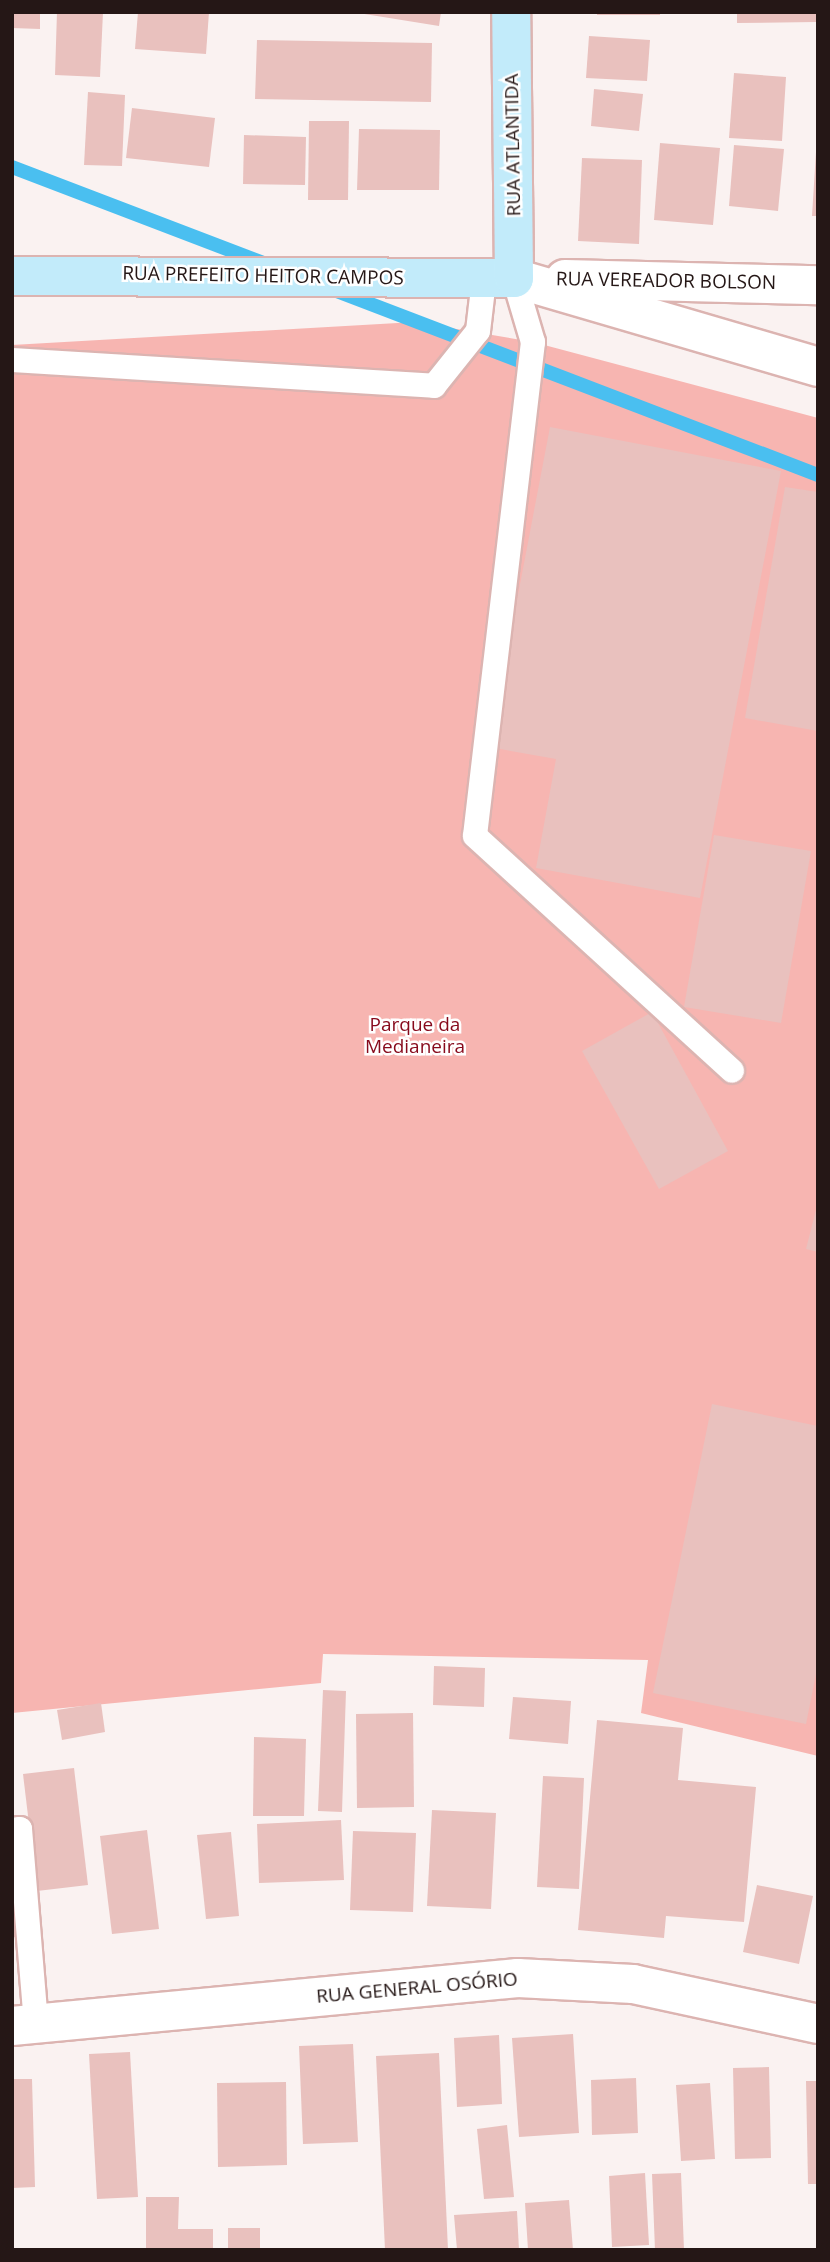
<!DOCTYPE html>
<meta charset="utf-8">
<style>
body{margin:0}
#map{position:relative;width:830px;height:2262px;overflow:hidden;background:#faf2f1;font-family:"Open Sans",sans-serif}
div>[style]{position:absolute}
.green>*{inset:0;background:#f7b5b1}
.stream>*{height:14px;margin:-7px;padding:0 7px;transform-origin:7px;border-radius:7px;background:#4abff0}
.building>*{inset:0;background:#e9c1be}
.roads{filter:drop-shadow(2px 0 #dcb4b1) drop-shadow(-2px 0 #dcb4b1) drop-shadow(0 2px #dcb4b1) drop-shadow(0 -2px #dcb4b1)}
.lane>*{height:24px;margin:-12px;padding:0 12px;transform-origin:12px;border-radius:12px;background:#fff}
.street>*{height:38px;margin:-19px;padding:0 19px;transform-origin:19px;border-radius:19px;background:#fff}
.secondary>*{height:38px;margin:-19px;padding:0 19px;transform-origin:19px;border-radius:19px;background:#c2ebfa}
span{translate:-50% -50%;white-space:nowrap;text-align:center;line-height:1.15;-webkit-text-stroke:5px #fff;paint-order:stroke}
.street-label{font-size:19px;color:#251716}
.park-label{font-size:19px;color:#870a1c}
.frame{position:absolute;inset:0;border:14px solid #251716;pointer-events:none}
</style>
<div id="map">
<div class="green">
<div style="clip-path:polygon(415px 322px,533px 342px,818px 418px,818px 1756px,641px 1713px,648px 1660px,323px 1654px,321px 1683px,12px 1713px,12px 345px)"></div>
</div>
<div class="stream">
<div style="left:12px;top:167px;width:272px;rotate:20.9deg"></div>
<div style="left:334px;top:290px;width:518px;rotate:20.92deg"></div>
</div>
<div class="building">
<div style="clip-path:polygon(12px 12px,40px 12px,40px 29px,12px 28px)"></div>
<div style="clip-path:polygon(57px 12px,103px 12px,100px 77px,55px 75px)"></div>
<div style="clip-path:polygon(138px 12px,209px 12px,206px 54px,135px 49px)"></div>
<div style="clip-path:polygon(352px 12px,441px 12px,439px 26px)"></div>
<div style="clip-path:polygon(597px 12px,660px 12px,660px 15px,597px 15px)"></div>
<div style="clip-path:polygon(737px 12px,816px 12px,816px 22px,737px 23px)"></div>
<div style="clip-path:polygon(589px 36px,650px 40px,647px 81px,586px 78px)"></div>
<div style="clip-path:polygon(257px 40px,432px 43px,431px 102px,255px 99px)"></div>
<div style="clip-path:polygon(734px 73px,786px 77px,782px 141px,729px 138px)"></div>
<div style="clip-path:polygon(594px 89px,643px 94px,639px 131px,591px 126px)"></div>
<div style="clip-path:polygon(88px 92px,125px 95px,122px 166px,84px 165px)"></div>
<div style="clip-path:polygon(132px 108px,215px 118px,209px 167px,126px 158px)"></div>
<div style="clip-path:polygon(309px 121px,349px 121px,348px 200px,308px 200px)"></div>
<div style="clip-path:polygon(359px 129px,440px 130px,439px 190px,357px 190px)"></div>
<div style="clip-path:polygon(244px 135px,306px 137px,305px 185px,243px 184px)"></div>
<div style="clip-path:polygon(660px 143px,720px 148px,713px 225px,654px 220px)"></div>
<div style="clip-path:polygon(734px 145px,784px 149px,778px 211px,729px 206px)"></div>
<div style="clip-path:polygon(816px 152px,818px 152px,818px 216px,812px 216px)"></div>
<div style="clip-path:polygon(582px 158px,642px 160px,639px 244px,578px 241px)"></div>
<div style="clip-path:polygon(550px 427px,781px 471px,700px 898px,536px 868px,556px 759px,489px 747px)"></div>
<div style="clip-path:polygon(785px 487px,818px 492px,818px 731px,745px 718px)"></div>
<div style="clip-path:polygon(714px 835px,811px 851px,781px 1023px,684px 1007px)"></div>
<div style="clip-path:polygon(652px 1012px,728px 1151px,659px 1189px,582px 1051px)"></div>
<div style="clip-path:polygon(817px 1206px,818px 1207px,818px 1252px,806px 1249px)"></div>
<div style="clip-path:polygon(712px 1404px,818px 1426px,818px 1664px,806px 1724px,653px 1693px)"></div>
<div style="clip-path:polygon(434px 1666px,485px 1668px,484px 1707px,433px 1705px)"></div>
<div style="clip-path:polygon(323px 1690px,346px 1691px,342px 1812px,318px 1811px)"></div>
<div style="clip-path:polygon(513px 1697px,571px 1701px,568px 1744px,509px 1739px)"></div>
<div style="clip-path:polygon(101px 1703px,105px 1732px,62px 1740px,57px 1710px)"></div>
<div style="clip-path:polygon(413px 1713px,414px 1807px,357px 1808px,356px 1714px)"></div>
<div style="clip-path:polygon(597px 1720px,683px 1728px,678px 1780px,756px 1787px,744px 1922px,666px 1916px,664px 1938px,578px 1930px)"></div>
<div style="clip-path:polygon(254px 1737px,306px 1739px,304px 1816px,253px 1816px)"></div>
<div style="clip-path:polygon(74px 1768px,88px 1885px,37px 1891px,23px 1774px)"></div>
<div style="clip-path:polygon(543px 1776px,584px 1778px,579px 1889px,537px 1887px)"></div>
<div style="clip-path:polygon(432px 1810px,496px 1813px,491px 1909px,427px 1906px)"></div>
<div style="clip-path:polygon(341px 1820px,344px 1880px,259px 1883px,257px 1824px)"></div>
<div style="clip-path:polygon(147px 1830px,159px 1929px,112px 1934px,100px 1836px)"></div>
<div style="clip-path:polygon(353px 1831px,416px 1833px,413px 1912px,350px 1910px)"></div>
<div style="clip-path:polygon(231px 1832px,239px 1916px,206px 1919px,197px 1835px)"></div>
<div style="clip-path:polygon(757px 1885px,813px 1896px,799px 1964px,743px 1952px)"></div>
<div style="clip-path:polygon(12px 1887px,19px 1937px,12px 1937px)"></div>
<div style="clip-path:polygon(573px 2034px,579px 2133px,519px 2137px,512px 2038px)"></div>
<div style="clip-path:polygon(499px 2035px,502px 2104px,457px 2107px,454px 2038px)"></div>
<div style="clip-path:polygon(353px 2044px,358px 2142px,303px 2144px,299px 2046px)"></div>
<div style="clip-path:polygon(130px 2052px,138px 2197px,97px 2199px,89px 2054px)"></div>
<div style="clip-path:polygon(439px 2053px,448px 2250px,385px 2250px,376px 2056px)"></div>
<div style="clip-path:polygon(769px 2067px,771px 2158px,735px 2159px,733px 2068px)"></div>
<div style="clip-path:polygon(636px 2078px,638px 2133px,592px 2135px,591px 2080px)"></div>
<div style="clip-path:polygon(12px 2079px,32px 2079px,35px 2187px,12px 2188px)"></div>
<div style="clip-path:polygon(806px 2081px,818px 2081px,818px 2184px,808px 2184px)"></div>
<div style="clip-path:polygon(286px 2082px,287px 2165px,218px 2167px,217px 2083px)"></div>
<div style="clip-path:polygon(710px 2083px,715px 2159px,681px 2161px,676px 2085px)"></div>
<div style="clip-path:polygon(507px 2125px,514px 2197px,484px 2199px,477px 2129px)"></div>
<div style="clip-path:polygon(645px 2173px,649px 2245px,612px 2247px,609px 2176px)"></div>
<div style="clip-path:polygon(681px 2173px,684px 2250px,655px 2250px,652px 2174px)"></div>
<div style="clip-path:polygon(146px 2197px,179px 2197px,178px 2229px,213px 2229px,213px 2250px,146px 2250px)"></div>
<div style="clip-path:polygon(569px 2200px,573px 2250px,528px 2250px,525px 2203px)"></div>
<div style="clip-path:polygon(517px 2211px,519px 2250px,457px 2250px,454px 2215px)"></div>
<div style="clip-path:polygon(228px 2228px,260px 2228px,260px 2250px,228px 2250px)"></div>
</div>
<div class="roads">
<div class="lane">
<div style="left:514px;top:278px;width:67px;rotate:73.5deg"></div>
<div style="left:533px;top:342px;width:497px;rotate:96.7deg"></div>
<div style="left:475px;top:836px;width:348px;rotate:42.4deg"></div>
<div style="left:12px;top:360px;width:423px;rotate:3.5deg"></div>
<div style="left:434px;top:386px;width:70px;rotate:-51.3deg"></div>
<div style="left:478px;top:331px;width:51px;rotate:-83.3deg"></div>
<div style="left:12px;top:1830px;width:8px;rotate:-7deg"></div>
<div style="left:20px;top:1829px;width:196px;rotate:85.3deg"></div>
</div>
<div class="street">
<div style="left:514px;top:278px;width:317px;rotate:16.3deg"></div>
<div style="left:565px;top:279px;width:253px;rotate:1.4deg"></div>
<div style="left:12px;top:2026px;width:508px;rotate:-5.42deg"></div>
<div style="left:518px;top:1978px;width:115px;rotate:3deg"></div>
<div style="left:633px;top:1984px;width:189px;rotate:12.2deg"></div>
</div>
<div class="secondary">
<div style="left:12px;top:276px;width:502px;rotate:0.23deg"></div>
<div style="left:514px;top:278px;width:266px;rotate:-90.6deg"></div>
</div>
</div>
<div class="street-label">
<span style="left:513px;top:145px;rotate:-91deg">RUA ATLANTIDA</span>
<span style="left:263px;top:276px;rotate:1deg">RUA PREFEITO HEITOR CAMPOS</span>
<span style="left:666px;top:281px;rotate:1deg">RUA VEREADOR BOLSON</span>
<span style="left:417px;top:1988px;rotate:-5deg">RUA GENERAL OSÓRIO</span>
</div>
<div class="park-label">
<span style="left:415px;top:1036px">Parque da<br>Medianeira</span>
</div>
<div class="frame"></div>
</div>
